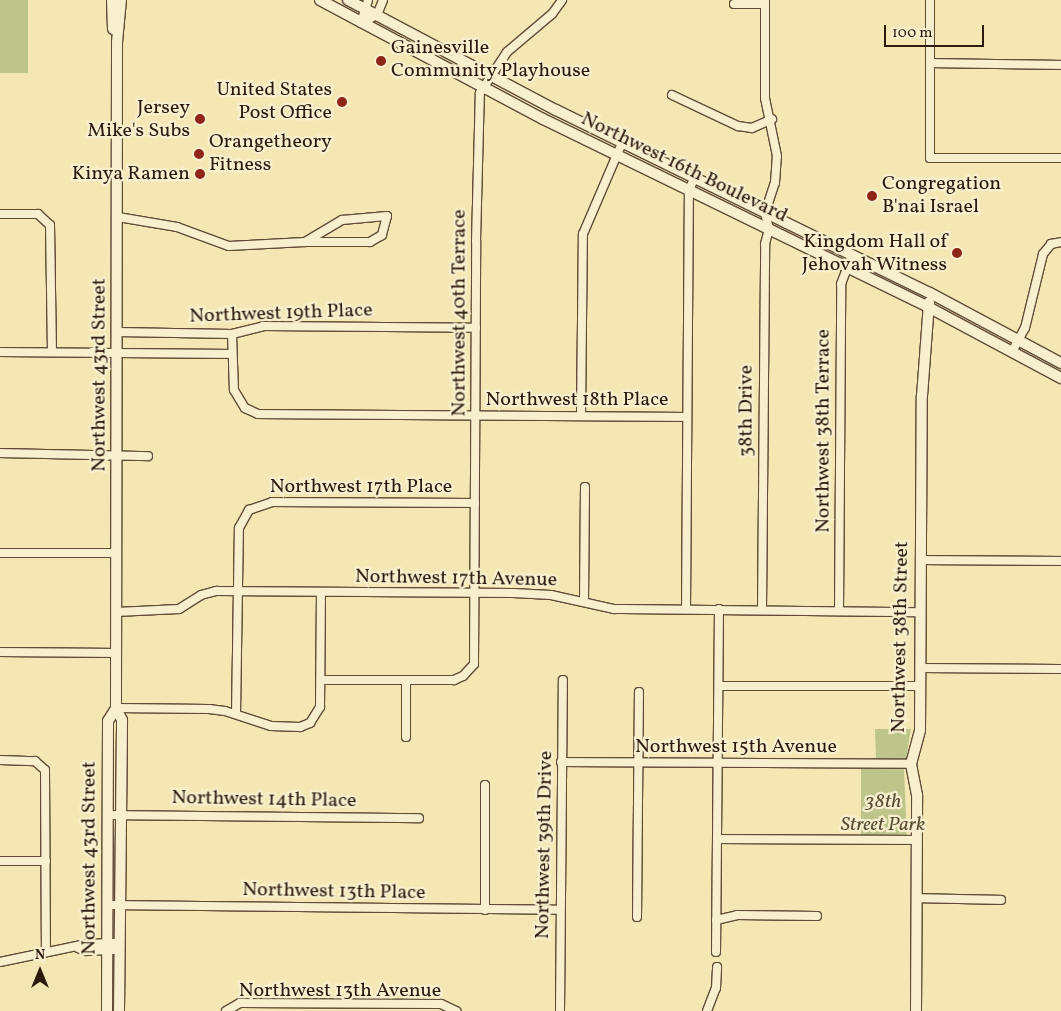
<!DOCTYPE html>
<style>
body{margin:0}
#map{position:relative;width:1061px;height:1011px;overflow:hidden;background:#f5e7b3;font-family:Vollkorn,serif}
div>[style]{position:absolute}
.green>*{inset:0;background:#bdc58b}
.roads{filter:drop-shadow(1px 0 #604c38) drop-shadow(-1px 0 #604c38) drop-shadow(0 1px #604c38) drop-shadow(0 -1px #604c38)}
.street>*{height:8px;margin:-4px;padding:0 4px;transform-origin:4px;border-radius:4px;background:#f8efce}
.secondary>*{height:10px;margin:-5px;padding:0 5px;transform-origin:5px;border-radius:5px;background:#f8efce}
.dots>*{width:14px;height:14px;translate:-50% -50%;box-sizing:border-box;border:2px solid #f8efce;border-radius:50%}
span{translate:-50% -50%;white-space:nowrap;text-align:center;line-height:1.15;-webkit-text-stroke:4.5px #f8efce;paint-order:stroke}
.poi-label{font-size:20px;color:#2e190f}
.left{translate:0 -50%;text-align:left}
.right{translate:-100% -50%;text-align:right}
.street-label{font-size:20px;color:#2e190f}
.park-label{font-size:20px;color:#594d34;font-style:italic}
.north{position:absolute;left:15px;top:946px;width:50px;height:50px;-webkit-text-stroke:4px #f8efce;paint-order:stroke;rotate:0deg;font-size:14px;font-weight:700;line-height:20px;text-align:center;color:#2e190f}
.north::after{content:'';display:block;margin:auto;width:18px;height:22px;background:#2e190f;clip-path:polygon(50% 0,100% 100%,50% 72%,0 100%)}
.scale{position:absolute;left:884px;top:25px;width:100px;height:22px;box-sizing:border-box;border:2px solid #2e190f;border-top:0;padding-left:6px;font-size:15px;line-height:18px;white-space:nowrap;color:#2e190f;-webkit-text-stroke:4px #f8efce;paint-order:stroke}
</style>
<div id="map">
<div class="green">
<div style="clip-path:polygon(0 0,28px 0,28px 73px,0 73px)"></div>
<div style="clip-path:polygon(875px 729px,911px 729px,904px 771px,907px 838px,861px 837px,861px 768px,876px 759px)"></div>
</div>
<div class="roads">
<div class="street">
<div style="left:930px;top:0;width:158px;rotate:90deg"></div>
<div style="left:930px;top:158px;width:131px"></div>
<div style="left:734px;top:4px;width:31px"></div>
<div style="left:361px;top:23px;width:18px;rotate:-27deg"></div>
<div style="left:377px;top:15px;width:16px;rotate:-68deg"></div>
<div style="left:361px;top:23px;width:24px;rotate:-73deg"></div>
<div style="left:930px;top:63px;width:131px;rotate:0.9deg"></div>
<div style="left:672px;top:95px;width:73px;rotate:25.2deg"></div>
<div style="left:738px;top:126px;width:14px;rotate:8deg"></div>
<div style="left:752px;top:128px;width:22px;rotate:-24deg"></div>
<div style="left:0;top:214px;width:38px"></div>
<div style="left:38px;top:214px;width:16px;rotate:43deg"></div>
<div style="left:50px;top:225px;width:127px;rotate:89.1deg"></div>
<div style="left:387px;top:216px;width:20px;rotate:105deg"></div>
<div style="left:382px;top:235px;width:14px;rotate:150deg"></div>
<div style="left:370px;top:242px;width:65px;rotate:180deg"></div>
<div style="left:305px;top:242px;width:43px;rotate:-30.7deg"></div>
<div style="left:342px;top:220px;width:45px;rotate:-5.1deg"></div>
<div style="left:118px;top:217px;width:60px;rotate:9.6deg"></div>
<div style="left:177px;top:227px;width:55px;rotate:20.1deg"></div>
<div style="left:229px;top:246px;width:76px;rotate:-3deg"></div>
<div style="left:117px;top:332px;width:115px;rotate:1deg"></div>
<div style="left:232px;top:334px;width:32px;rotate:-14deg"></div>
<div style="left:263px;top:326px;width:213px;rotate:0.5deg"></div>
<div style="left:232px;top:334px;width:56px;rotate:88deg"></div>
<div style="left:234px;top:390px;width:21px;rotate:59deg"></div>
<div style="left:245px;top:408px;width:14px;rotate:25deg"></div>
<div style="left:258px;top:414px;width:429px;rotate:0.4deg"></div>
<div style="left:0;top:352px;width:232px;rotate:0.5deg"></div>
<div style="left:1012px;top:352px;width:27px;rotate:-62deg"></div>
<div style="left:1025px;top:328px;width:76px;rotate:-76.3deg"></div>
<div style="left:1043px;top:254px;width:13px;rotate:-51deg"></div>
<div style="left:1051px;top:244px;width:10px;rotate:-11deg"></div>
<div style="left:581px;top:416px;width:182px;rotate:-89.4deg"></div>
<div style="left:583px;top:234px;width:99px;rotate:-66.8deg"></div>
<div style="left:0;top:453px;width:148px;rotate:1.2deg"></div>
<div style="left:0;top:553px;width:116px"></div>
<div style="left:920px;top:560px;width:141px;rotate:0.4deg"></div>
<div style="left:584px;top:601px;width:114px;rotate:-89.5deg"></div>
<div style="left:686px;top:609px;width:419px;rotate:-89.6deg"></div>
<div style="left:689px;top:190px;width:12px;rotate:-66deg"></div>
<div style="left:762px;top:610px;width:366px;rotate:-89.5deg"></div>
<div style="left:765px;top:244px;width:16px;rotate:-75deg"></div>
<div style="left:769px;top:229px;width:16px;rotate:-104deg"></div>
<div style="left:765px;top:213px;width:32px;rotate:-72deg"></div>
<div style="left:775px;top:183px;width:27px;rotate:-86deg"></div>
<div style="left:777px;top:156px;width:59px;rotate:-101.7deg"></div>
<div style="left:765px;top:98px;width:98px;rotate:-90deg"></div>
<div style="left:839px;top:610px;width:326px;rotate:-89.6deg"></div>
<div style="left:841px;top:284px;width:31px;rotate:-69deg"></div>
<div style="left:116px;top:612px;width:63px;rotate:-2.7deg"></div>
<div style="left:179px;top:609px;width:26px;rotate:-32deg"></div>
<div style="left:201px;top:595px;width:16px;rotate:-15deg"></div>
<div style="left:216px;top:591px;width:297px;rotate:0.4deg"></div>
<div style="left:513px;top:593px;width:38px;rotate:3deg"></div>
<div style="left:551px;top:595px;width:65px;rotate:12.5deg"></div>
<div style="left:614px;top:609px;width:306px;rotate:0.6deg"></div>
<div style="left:0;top:652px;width:116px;rotate:0.5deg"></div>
<div style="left:920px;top:668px;width:141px;rotate:0.4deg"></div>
<div style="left:321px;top:680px;width:133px"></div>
<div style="left:454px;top:680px;width:10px;rotate:-24deg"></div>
<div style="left:463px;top:676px;width:16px;rotate:-47deg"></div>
<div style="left:474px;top:664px;width:423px;rotate:-89.7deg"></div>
<div style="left:476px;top:241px;width:148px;rotate:-88.5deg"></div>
<div style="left:480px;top:93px;width:49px;rotate:-56.6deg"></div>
<div style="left:507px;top:52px;width:59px;rotate:-40.2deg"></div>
<div style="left:552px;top:14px;width:17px;rotate:-54deg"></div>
<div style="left:406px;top:681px;width:56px;rotate:90deg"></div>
<div style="left:719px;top:686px;width:201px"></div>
<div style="left:116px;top:708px;width:93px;rotate:0.6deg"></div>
<div style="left:209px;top:709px;width:16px;rotate:7deg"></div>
<div style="left:225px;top:711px;width:48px;rotate:18.1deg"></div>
<div style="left:271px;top:726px;width:29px;rotate:2deg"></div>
<div style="left:300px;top:727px;width:11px;rotate:-22deg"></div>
<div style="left:310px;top:723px;width:19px;rotate:-58deg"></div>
<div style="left:320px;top:707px;width:115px;rotate:-89.5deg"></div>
<div style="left:236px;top:714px;width:186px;rotate:-89.1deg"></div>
<div style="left:239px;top:528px;width:21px;rotate:-61deg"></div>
<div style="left:249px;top:510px;width:24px;rotate:-19deg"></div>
<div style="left:272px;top:502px;width:203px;rotate:0.3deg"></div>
<div style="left:0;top:760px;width:35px;rotate:2deg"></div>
<div style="left:35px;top:761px;width:13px;rotate:42deg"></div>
<div style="left:45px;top:770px;width:181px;rotate:89.7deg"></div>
<div style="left:561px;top:762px;width:350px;rotate:0.3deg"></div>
<div style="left:108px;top:815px;width:311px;rotate:0.6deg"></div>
<div style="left:718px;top:839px;width:199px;rotate:0.3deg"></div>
<div style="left:0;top:861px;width:46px"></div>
<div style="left:916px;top:898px;width:85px;rotate:1.3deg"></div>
<div style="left:107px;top:905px;width:452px;rotate:0.6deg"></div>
<div style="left:485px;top:910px;width:125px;rotate:-90deg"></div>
<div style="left:637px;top:917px;width:225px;rotate:-89.5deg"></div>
<div style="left:716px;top:920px;width:22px;rotate:-13deg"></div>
<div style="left:737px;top:915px;width:80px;rotate:0.7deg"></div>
<div style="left:78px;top:948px;width:8px;rotate:23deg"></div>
<div style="left:85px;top:951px;width:34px;rotate:-2deg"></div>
<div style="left:716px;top:952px;width:343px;rotate:-89.5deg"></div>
<div style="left:0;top:962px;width:88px;rotate:-11.8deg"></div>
<div style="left:86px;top:944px;width:33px;rotate:-2deg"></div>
<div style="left:226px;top:1011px;width:16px;rotate:-30deg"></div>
<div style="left:240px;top:1003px;width:201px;rotate:0.3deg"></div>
<div style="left:441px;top:1004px;width:17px;rotate:25deg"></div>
<div style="left:560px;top:1011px;width:331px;rotate:-89.5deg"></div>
<div style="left:707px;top:1011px;width:25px;rotate:-69deg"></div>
<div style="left:716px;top:988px;width:21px;rotate:-87deg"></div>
</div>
<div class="secondary">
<div style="left:112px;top:0;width:29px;rotate:88deg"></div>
<div style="left:320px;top:0;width:253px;rotate:28.1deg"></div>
<div style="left:543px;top:119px;width:428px;rotate:26deg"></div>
<div style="left:928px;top:307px;width:151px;rotate:28.1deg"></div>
<div style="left:348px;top:0;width:235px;rotate:27.9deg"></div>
<div style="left:556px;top:110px;width:416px;rotate:26.1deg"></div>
<div style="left:930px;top:293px;width:149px;rotate:28.1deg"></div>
<div style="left:107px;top:1011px;width:290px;rotate:-89.8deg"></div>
<div style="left:108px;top:721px;width:15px;rotate:-58deg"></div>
<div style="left:119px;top:1011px;width:291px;rotate:-89.4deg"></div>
<div style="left:122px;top:720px;width:13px;rotate:-117deg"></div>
<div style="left:116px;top:708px;width:13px;rotate:-90deg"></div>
<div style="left:116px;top:695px;width:653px;rotate:-89.91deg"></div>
<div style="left:117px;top:42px;width:42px;rotate:-84.6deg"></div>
<div style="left:916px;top:1011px;width:216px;rotate:-89.7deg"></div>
<div style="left:917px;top:795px;width:32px;rotate:-101deg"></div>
<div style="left:911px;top:764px;width:35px;rotate:-75deg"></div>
<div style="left:920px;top:730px;width:334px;rotate:-89.7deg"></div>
<div style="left:922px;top:396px;width:94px;rotate:-85.7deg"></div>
</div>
</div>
<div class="dots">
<div style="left:381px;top:61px;background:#8f2418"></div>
<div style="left:342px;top:102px;background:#8f2418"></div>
<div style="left:200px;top:119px;background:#8f2418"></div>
<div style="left:199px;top:154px;background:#8f2418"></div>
<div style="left:200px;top:174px;background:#8f2418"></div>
<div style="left:872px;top:196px;background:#8f2418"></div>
<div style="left:957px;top:253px;background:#8f2418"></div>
</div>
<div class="poi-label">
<span class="left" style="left:391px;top:60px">Gainesville<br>Community Playhouse</span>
<span class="right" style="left:332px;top:102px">United States<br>Post Office</span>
<span class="right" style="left:190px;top:120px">Jersey<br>Mike's Subs</span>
<span class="left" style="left:209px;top:154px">Orangetheory<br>Fitness</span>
<span class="right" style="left:190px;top:174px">Kinya Ramen</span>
<span class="left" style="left:882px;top:196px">Congregation<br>B'nai Israel</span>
<span class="right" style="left:947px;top:254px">Kingdom Hall of<br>Jehovah Witness</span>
</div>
<div class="street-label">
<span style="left:684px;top:168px;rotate:26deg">Northwest 16th Boulevard</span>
<span style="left:460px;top:313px;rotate:-90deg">Northwest 40th Terrace</span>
<span style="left:281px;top:314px;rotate:-2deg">Northwest 19th Place</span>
<span style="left:100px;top:375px;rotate:-90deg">Northwest 43rd Street</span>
<span style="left:577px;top:400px">Northwest 18th Place</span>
<span style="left:747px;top:411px;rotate:-90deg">38th Drive</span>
<span style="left:824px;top:431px;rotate:-90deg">Northwest 38th Terrace</span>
<span style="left:361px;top:487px">Northwest 17th Place</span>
<span style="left:456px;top:579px;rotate:1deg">Northwest 17th Avenue</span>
<span style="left:901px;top:637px;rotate:-89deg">Northwest 38th Street</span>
<span style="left:736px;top:747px">Northwest 15th Avenue</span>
<span style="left:264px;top:800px;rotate:1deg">Northwest 14th Place</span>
<span style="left:545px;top:845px;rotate:-89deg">Northwest 39th Drive</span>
<span style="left:90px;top:858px;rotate:-90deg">Northwest 43rd Street</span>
<span style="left:334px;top:892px;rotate:1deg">Northwest 13th Place</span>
<span style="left:340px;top:991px">Northwest 13th Avenue</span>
</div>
<div class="park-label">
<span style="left:883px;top:814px">38th<br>Street Park</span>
</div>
<div class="north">N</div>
<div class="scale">100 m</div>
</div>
